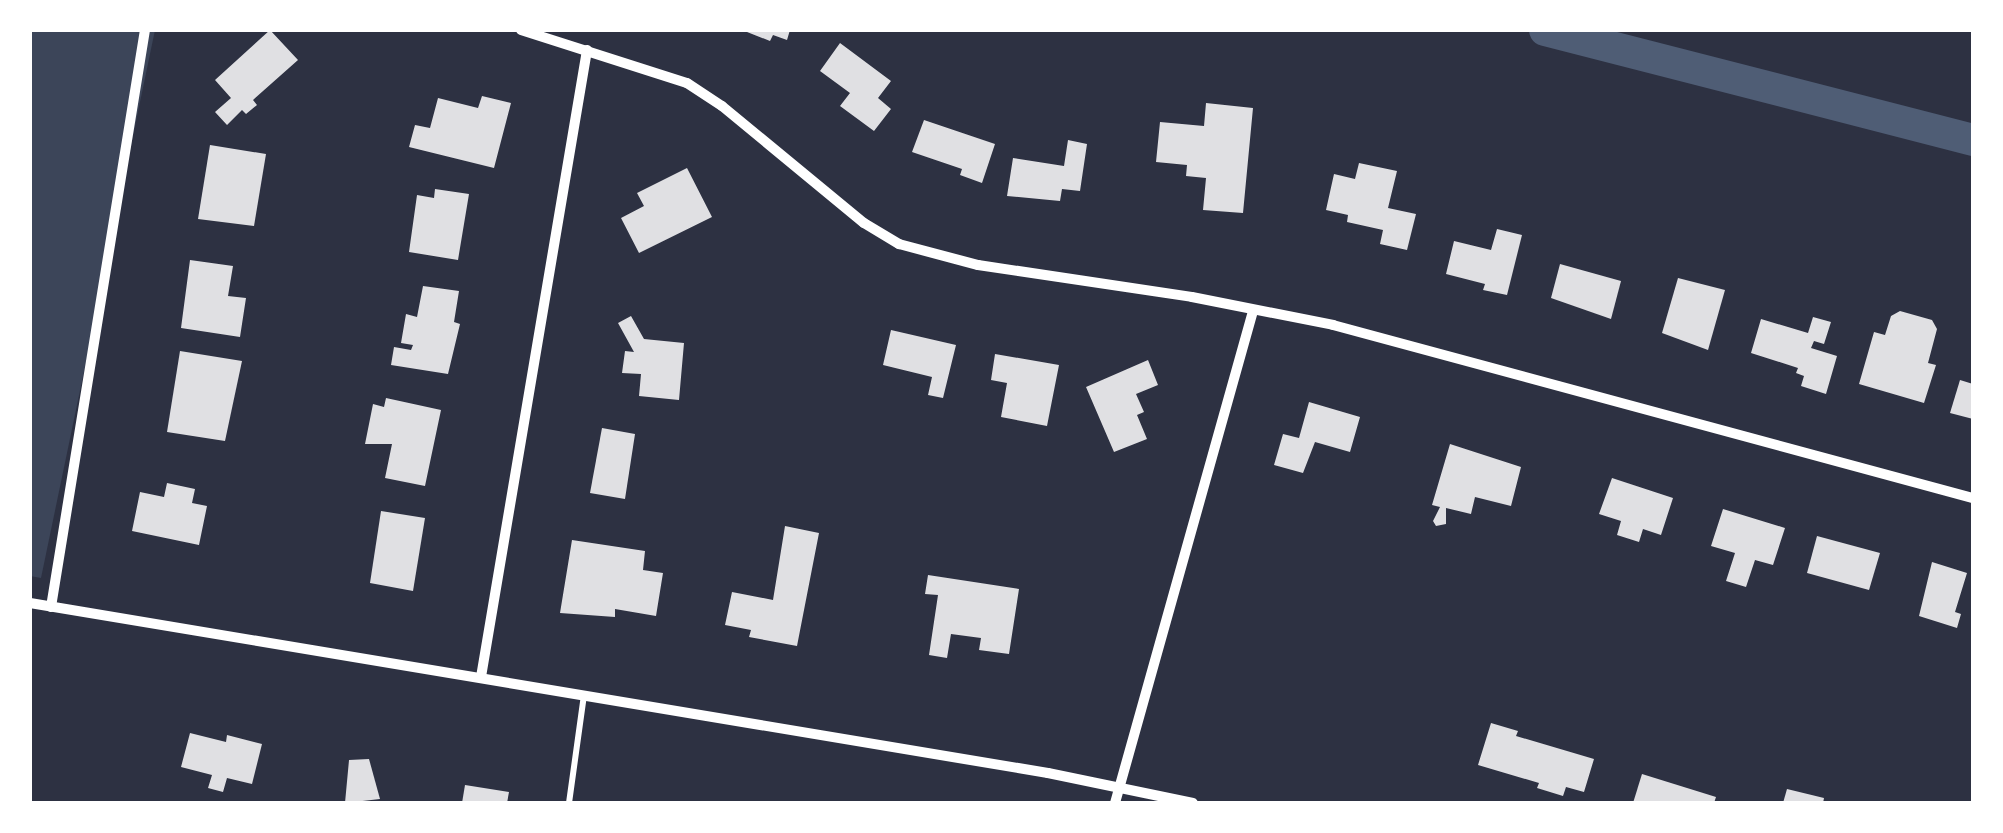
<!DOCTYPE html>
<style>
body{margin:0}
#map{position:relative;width:2003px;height:833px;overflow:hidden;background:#2d3142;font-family:Figtree,sans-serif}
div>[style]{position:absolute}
.green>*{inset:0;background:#3c4559}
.canal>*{height:32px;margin:-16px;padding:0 16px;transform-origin:16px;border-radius:16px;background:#4f5d75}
.building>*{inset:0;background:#e0e0e3}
.service>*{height:6px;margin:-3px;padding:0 3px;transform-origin:3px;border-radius:3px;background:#fff}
.minor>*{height:10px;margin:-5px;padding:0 5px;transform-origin:5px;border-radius:5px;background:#fff}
span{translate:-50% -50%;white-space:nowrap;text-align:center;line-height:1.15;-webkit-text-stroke:8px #fff;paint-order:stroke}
.frame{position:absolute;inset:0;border:32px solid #fff;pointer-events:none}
</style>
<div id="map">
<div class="green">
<div style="clip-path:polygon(30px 30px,155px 30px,41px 578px,30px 576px)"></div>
</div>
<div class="canal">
<div style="left:1545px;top:30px;width:442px;rotate:14.4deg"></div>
</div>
<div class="building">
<div style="clip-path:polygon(270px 30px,298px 60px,253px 100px,257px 105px,246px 114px,242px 110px,227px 125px,215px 112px,231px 98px,215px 80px)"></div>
<div style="clip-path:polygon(742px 30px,790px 30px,787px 40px,773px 35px,770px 41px)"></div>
<div style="clip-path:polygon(840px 43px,891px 81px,878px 98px,891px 109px,874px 131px,840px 106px,850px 93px,820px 71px)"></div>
<div style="clip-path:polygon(482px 96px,511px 103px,494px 168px,409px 147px,415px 125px,430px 128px,438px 98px,478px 108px)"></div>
<div style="clip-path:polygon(1206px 103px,1253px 108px,1243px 213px,1203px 210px,1206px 178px,1186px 176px,1187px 165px,1156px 162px,1160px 122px,1204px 126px)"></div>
<div style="clip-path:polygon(924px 120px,995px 144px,982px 183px,960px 175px,962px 169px,912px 152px)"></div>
<div style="clip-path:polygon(1068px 140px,1087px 144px,1080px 191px,1062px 189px,1060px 201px,1007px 196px,1013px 158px,1064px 166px)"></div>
<div style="clip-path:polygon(210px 145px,266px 154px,254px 226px,198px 219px)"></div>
<div style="clip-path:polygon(1359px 163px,1397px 171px,1388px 208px,1416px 214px,1407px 250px,1380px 244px,1383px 230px,1347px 222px,1348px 215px,1326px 210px,1334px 174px,1355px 179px)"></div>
<div style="clip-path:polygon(687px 168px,712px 217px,639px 253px,621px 218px,644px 206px,637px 193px)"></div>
<div style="clip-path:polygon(435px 189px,469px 194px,458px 260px,409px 252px,417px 195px,434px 198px)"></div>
<div style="clip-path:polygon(1497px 229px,1522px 235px,1507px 295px,1483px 290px,1485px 284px,1446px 274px,1454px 241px,1491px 250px)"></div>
<div style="clip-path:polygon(190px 260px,233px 266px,228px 296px,246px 298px,240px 337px,181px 328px)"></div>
<div style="clip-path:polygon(1560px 264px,1621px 281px,1611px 319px,1551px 298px)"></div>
<div style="clip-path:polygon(1678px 278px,1725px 290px,1708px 350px,1662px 333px)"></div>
<div style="clip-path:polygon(423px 286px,459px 291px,454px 322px,460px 324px,448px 374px,391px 365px,394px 347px,411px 350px,413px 345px,401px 343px,406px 314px,417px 317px)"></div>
<div style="clip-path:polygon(1900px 311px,1932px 320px,1937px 329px,1928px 363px,1936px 365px,1924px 403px,1859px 384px,1874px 332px,1885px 335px,1891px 316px)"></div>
<div style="clip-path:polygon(631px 316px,644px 339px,684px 343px,679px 400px,639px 396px,641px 374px,622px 373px,625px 351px,634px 352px,618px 323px)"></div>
<div style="clip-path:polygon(1813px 317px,1831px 322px,1824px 344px,1814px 341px,1811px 348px,1837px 356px,1826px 394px,1801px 386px,1804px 376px,1796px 373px,1798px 368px,1751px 353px,1761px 319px,1808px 333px)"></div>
<div style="clip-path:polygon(891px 330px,956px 345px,943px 398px,928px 395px,932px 377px,883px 365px)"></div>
<div style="clip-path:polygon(180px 351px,242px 361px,225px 441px,167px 432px)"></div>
<div style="clip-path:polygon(995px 354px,1059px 365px,1047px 426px,1001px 417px,1007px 383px,991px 380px)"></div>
<div style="clip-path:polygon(1148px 360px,1158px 385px,1136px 394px,1144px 412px,1137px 415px,1147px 439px,1114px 452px,1086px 387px)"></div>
<div style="clip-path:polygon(1960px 380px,1973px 384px,1973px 419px,1950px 413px)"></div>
<div style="clip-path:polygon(386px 398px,441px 410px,425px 486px,385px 478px,392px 444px,365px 444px,373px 404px,384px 407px)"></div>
<div style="clip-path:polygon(1309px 402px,1360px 417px,1350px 452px,1315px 442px,1303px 473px,1274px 465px,1283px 434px,1299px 438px)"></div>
<div style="clip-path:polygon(602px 428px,635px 434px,625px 499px,590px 493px)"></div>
<div style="clip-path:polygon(1450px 444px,1521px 467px,1511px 506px,1475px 497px,1471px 514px,1446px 508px,1446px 524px,1436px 526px,1433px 521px,1440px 507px,1432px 505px)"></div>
<div style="clip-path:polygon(1612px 478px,1673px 498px,1661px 535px,1643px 529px,1639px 542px,1617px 535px,1621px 521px,1599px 514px)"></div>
<div style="clip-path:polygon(167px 483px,195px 489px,192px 503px,207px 506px,199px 545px,132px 531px,140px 492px,164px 497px)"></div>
<div style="clip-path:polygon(1723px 509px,1785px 528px,1773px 565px,1755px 560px,1746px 587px,1726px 581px,1735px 553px,1711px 546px)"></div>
<div style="clip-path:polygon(381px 511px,425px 518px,413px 591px,370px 583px)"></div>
<div style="clip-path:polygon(785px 526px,819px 533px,797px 646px,749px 637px,751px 630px,725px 625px,732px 592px,773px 600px)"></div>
<div style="clip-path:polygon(1817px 536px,1880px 553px,1869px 590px,1807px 573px)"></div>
<div style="clip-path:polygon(572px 540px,645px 551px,643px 570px,663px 573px,656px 616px,615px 609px,615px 617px,560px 613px)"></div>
<div style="clip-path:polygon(1932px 562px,1967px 573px,1955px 612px,1961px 614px,1957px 628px,1919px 616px)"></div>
<div style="clip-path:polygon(928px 575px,1019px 589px,1009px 654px,979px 650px,981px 638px,951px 634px,947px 658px,929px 655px,938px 595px,925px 594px)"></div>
<div style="clip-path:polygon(1491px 723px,1518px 731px,1516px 736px,1594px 759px,1584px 792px,1566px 787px,1563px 796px,1537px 788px,1539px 783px,1478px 765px)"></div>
<div style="clip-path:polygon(190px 733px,226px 742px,227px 735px,262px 744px,252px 784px,227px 778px,223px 792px,208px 788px,212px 775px,181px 767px)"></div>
<div style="clip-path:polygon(369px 759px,380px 799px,345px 803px,349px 760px)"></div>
<div style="clip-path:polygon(1642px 774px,1716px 797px,1714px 803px,1633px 803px)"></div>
<div style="clip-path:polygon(465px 785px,509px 792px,507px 803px,462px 803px)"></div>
<div style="clip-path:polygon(1787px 789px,1824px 798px,1823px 803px,1783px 803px)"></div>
</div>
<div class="service">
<div style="left:569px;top:803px;width:109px;rotate:-82.1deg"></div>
</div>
<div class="minor">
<div style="left:521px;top:30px;width:174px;rotate:17.7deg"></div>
<div style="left:687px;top:83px;width:42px;rotate:33.3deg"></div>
<div style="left:722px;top:106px;width:184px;rotate:39.5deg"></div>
<div style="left:864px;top:223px;width:41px;rotate:31deg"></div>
<div style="left:899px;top:244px;width:82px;rotate:14.9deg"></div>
<div style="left:978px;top:265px;width:216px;rotate:8.5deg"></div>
<div style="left:1192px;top:297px;width:144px;rotate:11.2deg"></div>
<div style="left:1333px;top:325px;width:663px;rotate:15.13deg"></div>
<div style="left:30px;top:603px;width:1032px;rotate:9.48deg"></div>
<div style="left:1048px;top:773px;width:148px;rotate:11.7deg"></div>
<div style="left:51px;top:607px;width:585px;rotate:-80.75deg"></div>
<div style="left:481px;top:677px;width:636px;rotate:-80.4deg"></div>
<div style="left:1115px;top:803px;width:511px;rotate:-74.33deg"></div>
</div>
<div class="frame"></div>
</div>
